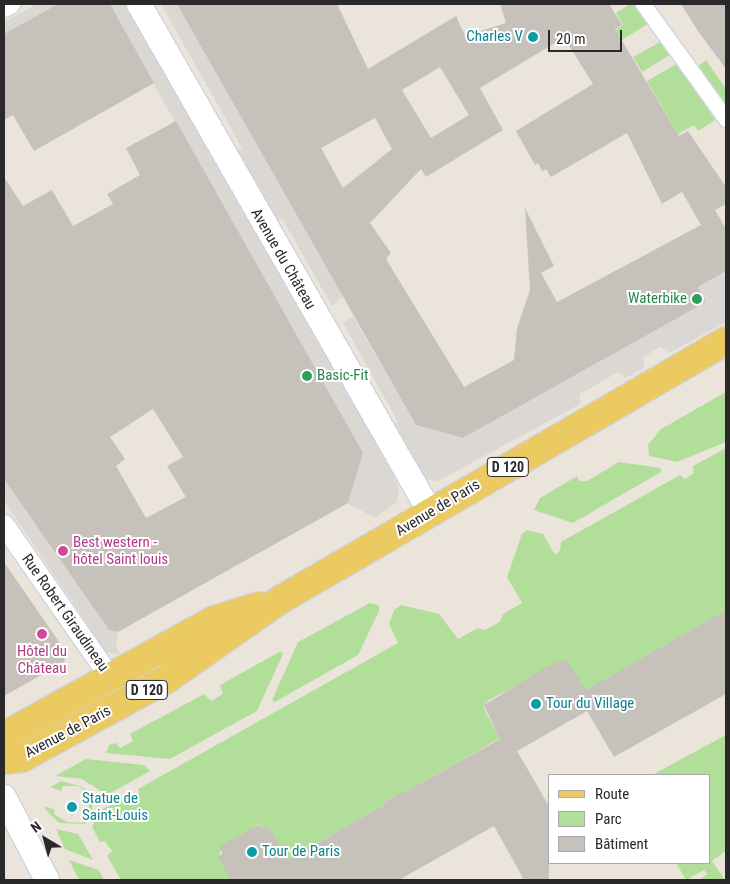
<!DOCTYPE html>
<meta charset="utf-8">
<style>
body{margin:0}
#map{position:relative;width:730px;height:884px;overflow:hidden;background:#ebe4db;font-family:"Roboto Condensed",sans-serif}
div>[style]{position:absolute}
.green>*{inset:0;background:#b1df9a}
.plaza>*{inset:0;background:#dbd7d2}
.building>*{inset:0;background:#c6c1bb}
.roads{filter:drop-shadow(1px 0 #d0d4e1) drop-shadow(-1px 0 #d0d4e1) drop-shadow(0 1px #d0d4e1) drop-shadow(0 -1px #d0d4e1)}
.pedestrian>*{height:15px;margin:-7.5px;padding:0 7.5px;transform-origin:7.5px;border-radius:7.5px;background:#fff}
.minor>*{height:20px;margin:-10px;padding:0 10px;transform-origin:10px;border-radius:10px;background:#fff}
.tertiary>*{height:24px;margin:-12px;padding:0 12px;transform-origin:12px;border-radius:12px;background:#fff}
.primary>*{height:28px;margin:-14px;padding:0 14px;transform-origin:14px;border-radius:14px;background:#eaca61}
.dots>*{width:14px;height:14px;translate:-50% -50%;box-sizing:border-box;border:2px solid #fff;border-radius:50%}
span{translate:-50% -50%;white-space:nowrap;text-align:center;line-height:1.15;-webkit-text-stroke:4px #fff;paint-order:stroke}
.shield-label span{padding:1px 4px;background:#fff;border:1px solid;border-radius:4px;-webkit-text-stroke-width:0}
.shield-label{font-size:14px;color:#292929;font-weight:700}
.culture-label{font-size:15px;color:#0d838f}
.right{translate:-100% -50%;text-align:right}
.left{translate:0 -50%;text-align:left}
.street-label{font-size:15px;color:#292929}
.leisure-label{font-size:15px;color:#27864d}
.hotel-label{font-size:15px;color:#b23c85}
.frame{position:absolute;inset:0;border:5px solid #292929;pointer-events:none}
.legend{position:absolute;left:548px;top:774px;width:162px;height:90px;box-sizing:border-box;background:#fff;border:1px solid #a9a9a9;margin:0;padding:6px 9px;list-style:none;font-size:15px;color:#292929}
.legend li{display:flex;align-items:center;gap:10px;height:25px}
.legend b{width:25px;border:1px solid #a9a9a9}
.north{position:absolute;left:20px;top:814px;width:50px;height:50px;-webkit-text-stroke:4px #fff;paint-order:stroke;rotate:323deg;font-size:14px;font-weight:700;line-height:20px;text-align:center;color:#292929}
.north::after{content:'';display:block;margin:auto;width:18px;height:22px;background:#292929;clip-path:polygon(50% 0,100% 100%,50% 72%,0 100%)}
.scale{position:absolute;left:548px;top:30px;width:74px;height:22px;box-sizing:border-box;border:2px solid #292929;border-top:0;padding-left:6px;font-size:15px;line-height:18px;white-space:nowrap;color:#292929;-webkit-text-stroke:4px #fff;paint-order:stroke}
</style>
<div id="map">
<div class="green">
<div style="clip-path:polygon(630px 4px,635px 4px,649px 23px,622px 40px,616px 30px,623px 25px,616px 13px)"></div>
<div style="clip-path:polygon(662px 41px,671px 54px,642px 72px,633px 57px)"></div>
<div style="clip-path:polygon(706px 60px,726px 89px,726px 108px,697px 67px)"></div>
<div style="clip-path:polygon(678px 63px,715px 120px,698px 131px,694px 125px,678px 134px,647px 81px)"></div>
<div style="clip-path:polygon(726px 392px,726px 442px,677px 462px,649px 456px,648px 445px,661px 429px)"></div>
<div style="clip-path:polygon(726px 448px,726px 610px,585px 691px,566px 659px,489px 700px,484px 705px,485px 711px,500px 738px,405px 793px,403px 791px,383px 803px,384px 805px,287px 860px,269px 834px,272px 832px,270px 828px,261px 828px,259px 824px,220px 851px,220px 861px,224px 859px,233px 876px,231px 880px,121px 880px,107px 856px,112px 851px,105px 841px,100px 842px,92px 827px,101px 810px,127px 796px,131px 800px,139px 795px,138px 789px,398px 643px,389px 624px,394px 610px,401px 605px,439px 614px,458px 639px,478px 628px,485px 630px,500px 622px,503px 614px,522px 603px,507px 577px,522px 534px,527px 530px,543px 534px,555px 555px,560px 551px,561px 542px,680px 475px,685px 479px,694px 473px,693px 466px)"></div>
<div style="clip-path:polygon(619px 462px,661px 468px,661px 472px,573px 523px,534px 510px,540px 498px,577px 476px,579px 481px,587px 481px)"></div>
<div style="clip-path:polygon(370px 603px,379px 605px,379px 611px,358px 655px,275px 702px,272px 700px,298px 642px)"></div>
<div style="clip-path:polygon(281px 651px,283px 654px,257px 711px,170px 759px,106px 753px,109px 745px,116px 743px,120px 748px,133px 741px,130px 734px,204px 694px,211px 701px,223px 694px,220px 685px)"></div>
<div style="clip-path:polygon(726px 735px,726px 851px,712px 861px,725px 880px,700px 880px,707px 874px,704px 870px,686px 880px,676px 863px,709px 863px,709px 775px,652px 775px)"></div>
<div style="clip-path:polygon(86px 759px,144px 765px,150px 771px,107px 795px,82px 779px,55px 776px)"></div>
<div style="clip-path:polygon(62px 781px,82px 787px,96px 799px,85px 824px,59px 823px,45px 809px,45px 806px,55px 810px,54px 814px,67px 822px,82px 823px,88px 814px,90px 795px,78px 786px,63px 786px,61px 791px,50px 787px)"></div>
<div style="clip-path:polygon(56px 829px,78px 834px,93px 860px,65px 849px)"></div>
<div style="clip-path:polygon(69px 860px,99px 870px,104px 880px,79px 880px)"></div>
</div>
<div class="plaza">
<div style="clip-path:polygon(37px 4px,58px 4px,4px 34px,4px 22px)"></div>
<div style="clip-path:polygon(108px 4px,127px 4px,396px 479px,399px 488px,396px 503px,375px 518px,348px 503px,363px 453px)"></div>
<div style="clip-path:polygon(161px 4px,177px 4px,343px 296px,332px 306px,283px 220px,275px 220px,236px 152px,242px 148px)"></div>
<div style="clip-path:polygon(726px 271px,726px 322px,669px 353px,660px 347px,643px 357px,645px 367px,626px 378px,618px 372px,580px 394px,580px 404px,438px 481px,424px 479px,391px 426px,398px 422px,343px 323px,353px 316px,416px 425px,463px 438px,706px 302px,698px 287px)"></div>
<div style="clip-path:polygon(4px 479px,109px 630px,118px 632px,116px 647px,120px 654px,106px 652px,93px 643px,84px 631px,89px 626px,4px 501px)"></div>
</div>
<div class="building">
<div style="clip-path:polygon(58px 4px,110px 4px,154px 83px,34px 151px,13px 115px,4px 120px,4px 34px)"></div>
<div style="clip-path:polygon(evenodd,177px 4px,337px 4px,368px 69px,456px 16px,465px 36px,506px 23px,500px 4px,609px 4px,622px 25px,615px 29px,679px 136px,688px 131px,726px 187px,726px 204px,715px 210px,726px 229px,726px 271px,698px 287px,706px 302px,463px 438px,416px 425px,177px 4px,560px 40px,563px 45px,567px 42px,593px 84px,516px 131px,535px 165px,538px 163px,542px 171px,546px 169px,551px 177px,627px 133px,662px 204px,682px 192px,701px 225px,557px 302px,541px 273px,554px 266px,525px 208px,530px 290px,517px 328px,514px 360px,464px 387px,386px 259px,391px 253px,370px 223px,421px 169px,426px 177px,503px 130px,480px 88px,560px 40px,177px 4px,440px 67px,469px 115px,431px 138px,402px 90px,440px 67px,177px 4px,375px 118px,392px 149px,343px 188px,321px 148px,375px 118px)"></div>
<div style="clip-path:polygon(681px 4px,726px 4px,726px 69px,698px 31px)"></div>
<div style="clip-path:polygon(evenodd,176px 121px,363px 453px,348px 503px,118px 632px,109px 630px,4px 479px,4px 177px,23px 206px,52px 190px,73px 226px,113px 204px,107px 194px,140px 175px,126px 148px,176px 121px,153px 409px,183px 457px,167px 466px,186px 497px,146px 518px,116px 466px,125px 459px,110px 437px,153px 409px)"></div>
<div style="clip-path:polygon(4px 562px,66px 652px,64px 662px,4px 696px)"></div>
<div style="clip-path:polygon(726px 610px,726px 694px,614px 757px,587px 711px,517px 751px,549px 806px,549px 880px,524px 880px,494px 826px,399px 880px,231px 880px,218px 857px,222px 854px,220px 846px,259px 825px,261px 828px,270px 828px,287px 860px,384px 805px,383px 803px,403px 791px,404px 793px,500px 739px,484px 705px,546px 667px,566px 659px,586px 690px)"></div>
</div>
<div class="roads">
<div class="pedestrian">
<div style="left:643px;top:4px;width:142px;rotate:54.2deg"></div>
</div>
<div class="minor">
<div style="left:4px;top:7px;width:7px;rotate:-27deg"></div>
<div style="left:4px;top:525px;width:185px;rotate:55.1deg"></div>
</div>
<div class="tertiary">
<div style="left:139px;top:4px;width:585px;rotate:60.19deg"></div>
<div style="left:4px;top:797px;width:93px;rotate:62.6deg"></div>
</div>
<div class="primary">
<div style="left:4px;top:739px;width:8px;rotate:-50deg"></div>
<div style="left:9px;top:733px;width:234px;rotate:-28.9deg"></div>
<div style="left:214px;top:620px;width:47px;rotate:-17.3deg"></div>
<div style="left:4px;top:760px;width:18px;rotate:-6deg"></div>
<div style="left:22px;top:758px;width:165px;rotate:-28.6deg"></div>
<div style="left:167px;top:679px;width:138px;rotate:-35deg"></div>
<div style="left:280px;top:600px;width:516px;rotate:-30.14deg"></div>
</div>
</div>
<div class="dots">
<div style="left:533px;top:37px;background:#0f9aa8"></div>
<div style="left:697px;top:299px;background:#2e9e5b"></div>
<div style="left:307px;top:376px;background:#2e9e5b"></div>
<div style="left:63px;top:551px;background:#d1479c"></div>
<div style="left:42px;top:634px;background:#d1479c"></div>
<div style="left:536px;top:704px;background:#0f9aa8"></div>
<div style="left:72px;top:807px;background:#0f9aa8"></div>
<div style="left:252px;top:852px;background:#0f9aa8"></div>
</div>
<div class="shield-label">
<span style="left:508px;top:467px">D 120</span>
<span style="left:147px;top:690px">D 120</span>
</div>
<div class="culture-label">
<span class="right" style="left:523px;top:37px">Charles V</span>
<span class="left" style="left:546px;top:704px">Tour du Village</span>
<span class="left" style="left:82px;top:807px">Statue de<br>Saint-Louis</span>
<span class="left" style="left:262px;top:852px">Tour de Paris</span>
</div>
<div class="street-label">
<span style="left:283px;top:259px;rotate:60deg">Avenue du Château</span>
<span style="left:438px;top:508px;rotate:-31deg">Avenue de Paris</span>
<span style="left:65px;top:613px;rotate:55deg">Rue Robert Giraudineau</span>
<span style="left:68px;top:732px;rotate:-28deg">Avenue de Paris</span>
</div>
<div class="leisure-label">
<span class="right" style="left:687px;top:299px">Waterbike</span>
<span class="left" style="left:317px;top:376px">Basic-Fit</span>
</div>
<div class="hotel-label">
<span class="left" style="left:73px;top:551px">Best western -<br>hôtel Saint louis</span>
<span style="left:42px;top:660px">Hôtel du<br>Château</span>
</div>
<div class="frame"></div>
<ul class="legend">
<li><b style="height:6px;background:#eaca61"></b>Route</li>
<li><b style="height:14px;background:#b1df9a"></b>Parc</li>
<li><b style="height:14px;background:#c6c1bb"></b>Bâtiment</li>
</ul>
<div class="north">N</div>
<div class="scale">20 m</div>
</div>
